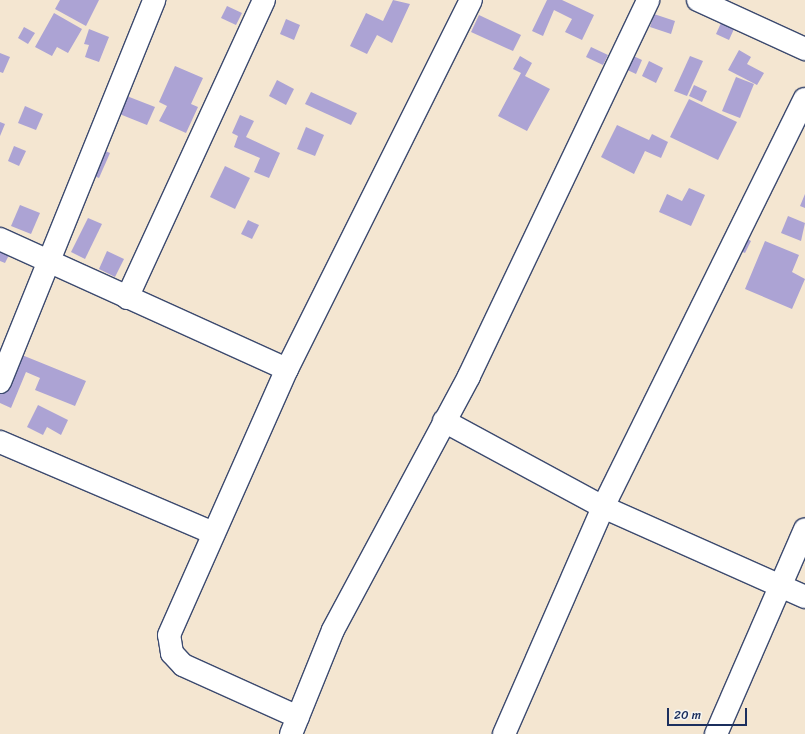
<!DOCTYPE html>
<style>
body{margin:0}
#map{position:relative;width:805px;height:734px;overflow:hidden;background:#f4e6d1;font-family:Sriracha,sans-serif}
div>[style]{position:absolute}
.building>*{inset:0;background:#aca3d4}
.roads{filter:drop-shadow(1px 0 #3c4a6f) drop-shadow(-1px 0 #3c4a6f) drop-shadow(0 1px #3c4a6f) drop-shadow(0 -1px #3c4a6f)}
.street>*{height:22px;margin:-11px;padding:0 11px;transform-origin:11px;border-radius:11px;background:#fff}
span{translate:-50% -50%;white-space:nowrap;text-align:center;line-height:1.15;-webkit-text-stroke:3px #f6f6f2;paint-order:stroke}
.scale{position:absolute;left:667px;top:708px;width:80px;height:18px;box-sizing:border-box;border:2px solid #1b2f5e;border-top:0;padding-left:5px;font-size:12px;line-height:14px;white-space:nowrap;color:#1b2f5e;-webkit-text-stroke:3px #f6f6f2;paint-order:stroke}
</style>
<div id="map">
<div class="building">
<div style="clip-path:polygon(60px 0,99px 0,86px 26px,55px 9px)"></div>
<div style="clip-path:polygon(393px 0,410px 4px,392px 43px,377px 35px,367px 54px,350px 46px,366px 13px,383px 21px)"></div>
<div style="clip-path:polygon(547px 0,562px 0,594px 15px,582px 40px,565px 32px,572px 19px,554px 10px,543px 36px,532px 31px)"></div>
<div style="clip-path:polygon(227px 6px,242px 13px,236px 25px,221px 18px)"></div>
<div style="clip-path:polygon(54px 13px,82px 29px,68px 53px,57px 47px,52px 56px,35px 47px)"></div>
<div style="clip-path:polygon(654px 14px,675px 21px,671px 34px,650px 27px)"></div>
<div style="clip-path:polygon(479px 15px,521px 35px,513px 51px,471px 32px)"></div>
<div style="clip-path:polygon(286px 19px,300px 25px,294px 40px,280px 34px)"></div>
<div style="clip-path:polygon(721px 23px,734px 29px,729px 40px,716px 34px)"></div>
<div style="clip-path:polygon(24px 27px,35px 33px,28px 44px,18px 38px)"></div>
<div style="clip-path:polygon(89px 29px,109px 37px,99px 62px,85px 57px,89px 45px,84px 44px)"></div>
<div style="clip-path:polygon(591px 47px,608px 55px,603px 65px,586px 57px)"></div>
<div style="clip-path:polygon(739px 50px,751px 57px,747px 64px,764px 73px,757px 85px,728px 70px)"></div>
<div style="clip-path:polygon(0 53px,10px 57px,3px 73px,0 72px)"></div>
<div style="clip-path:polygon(627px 53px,642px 60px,636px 74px,621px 67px)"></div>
<div style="clip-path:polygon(520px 56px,532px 63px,525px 76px,550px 89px,527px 131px,498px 116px,521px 73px,513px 69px)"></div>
<div style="clip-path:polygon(690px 56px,703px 61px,687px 96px,674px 91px)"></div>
<div style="clip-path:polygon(649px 61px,663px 68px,656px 83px,642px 76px)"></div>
<div style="clip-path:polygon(175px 66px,203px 78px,191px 104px,198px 107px,186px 133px,159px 121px,167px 106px,159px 102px)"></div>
<div style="clip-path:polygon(736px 77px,754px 84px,740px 118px,722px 111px)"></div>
<div style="clip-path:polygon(277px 80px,294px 89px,286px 105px,269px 96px)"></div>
<div style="clip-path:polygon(694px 85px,707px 91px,702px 102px,689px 96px)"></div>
<div style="clip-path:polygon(311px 92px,357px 113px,351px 125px,305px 104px)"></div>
<div style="clip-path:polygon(119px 93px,155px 107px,147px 125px,112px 111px)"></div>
<div style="clip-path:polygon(689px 99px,737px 122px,718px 160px,670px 137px)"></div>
<div style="clip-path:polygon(25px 106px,43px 114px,36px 130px,18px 123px)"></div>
<div style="clip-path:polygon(240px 115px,254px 121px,246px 137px,280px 153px,269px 178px,254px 172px,260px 158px,234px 147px,238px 136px,232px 133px)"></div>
<div style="clip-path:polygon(0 122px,5px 124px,0 136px)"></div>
<div style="clip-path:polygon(617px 125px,649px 140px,652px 134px,668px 142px,661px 158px,645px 151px,634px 174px,601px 157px)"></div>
<div style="clip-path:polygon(306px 127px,324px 135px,315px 156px,297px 149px)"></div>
<div style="clip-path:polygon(14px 146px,26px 151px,19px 166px,8px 161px)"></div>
<div style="clip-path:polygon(96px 147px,110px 153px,99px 178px,84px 172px)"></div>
<div style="clip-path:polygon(225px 166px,250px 178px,235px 209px,210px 197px)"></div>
<div style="clip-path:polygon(689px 188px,705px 195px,691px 226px,659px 212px,667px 194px,682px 201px)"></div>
<div style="clip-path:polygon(805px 194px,805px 208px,800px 206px)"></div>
<div style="clip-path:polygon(20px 205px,40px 213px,31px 234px,11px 226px)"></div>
<div style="clip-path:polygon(788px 216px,805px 223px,801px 241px,781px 233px)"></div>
<div style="clip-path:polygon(88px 218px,102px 224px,85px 259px,71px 252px)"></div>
<div style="clip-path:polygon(248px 220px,259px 225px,252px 239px,241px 234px)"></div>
<div style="clip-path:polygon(742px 236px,751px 241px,745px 253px,736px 249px)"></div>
<div style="clip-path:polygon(765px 241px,799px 255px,792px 272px,805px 279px,792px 309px,745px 289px)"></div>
<div style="clip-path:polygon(0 251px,9px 255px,5px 263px,0 261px)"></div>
<div style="clip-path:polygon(107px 251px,124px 259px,115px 277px,99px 269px)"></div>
<div style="clip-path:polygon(17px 353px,86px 381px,75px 406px,35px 390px,40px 378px,26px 372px,11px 408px,0 403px,0 394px)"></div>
<div style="clip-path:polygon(38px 405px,68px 420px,61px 435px,47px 427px,43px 435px,27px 427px)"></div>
</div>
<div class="roads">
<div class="street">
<div style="left:698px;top:0;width:118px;rotate:24.6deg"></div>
<div style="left:0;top:239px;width:315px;rotate:24.4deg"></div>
<div style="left:127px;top:298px;width:328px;rotate:-65.3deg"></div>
<div style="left:0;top:382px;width:412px;rotate:-68deg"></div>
<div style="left:444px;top:421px;width:181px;rotate:28.4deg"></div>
<div style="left:603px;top:507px;width:221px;rotate:24deg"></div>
<div style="left:0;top:442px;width:232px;rotate:23.1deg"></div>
<div style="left:298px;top:717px;width:126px;rotate:-155.7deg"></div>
<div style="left:183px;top:665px;width:16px;rotate:-133deg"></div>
<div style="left:172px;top:653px;width:18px;rotate:-99deg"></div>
<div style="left:169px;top:635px;width:291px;rotate:-66.1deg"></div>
<div style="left:287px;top:369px;width:412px;rotate:-63.5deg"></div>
<div style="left:291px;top:734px;width:112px;rotate:-68deg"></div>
<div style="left:333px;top:630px;width:288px;rotate:-61.8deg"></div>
<div style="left:469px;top:376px;width:416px;rotate:-64.5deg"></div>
<div style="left:504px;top:734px;width:248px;rotate:-66.4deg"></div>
<div style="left:603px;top:507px;width:455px;rotate:-63.7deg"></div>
<div style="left:716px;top:734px;width:223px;rotate:-66.5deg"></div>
</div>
</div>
<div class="scale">20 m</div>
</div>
